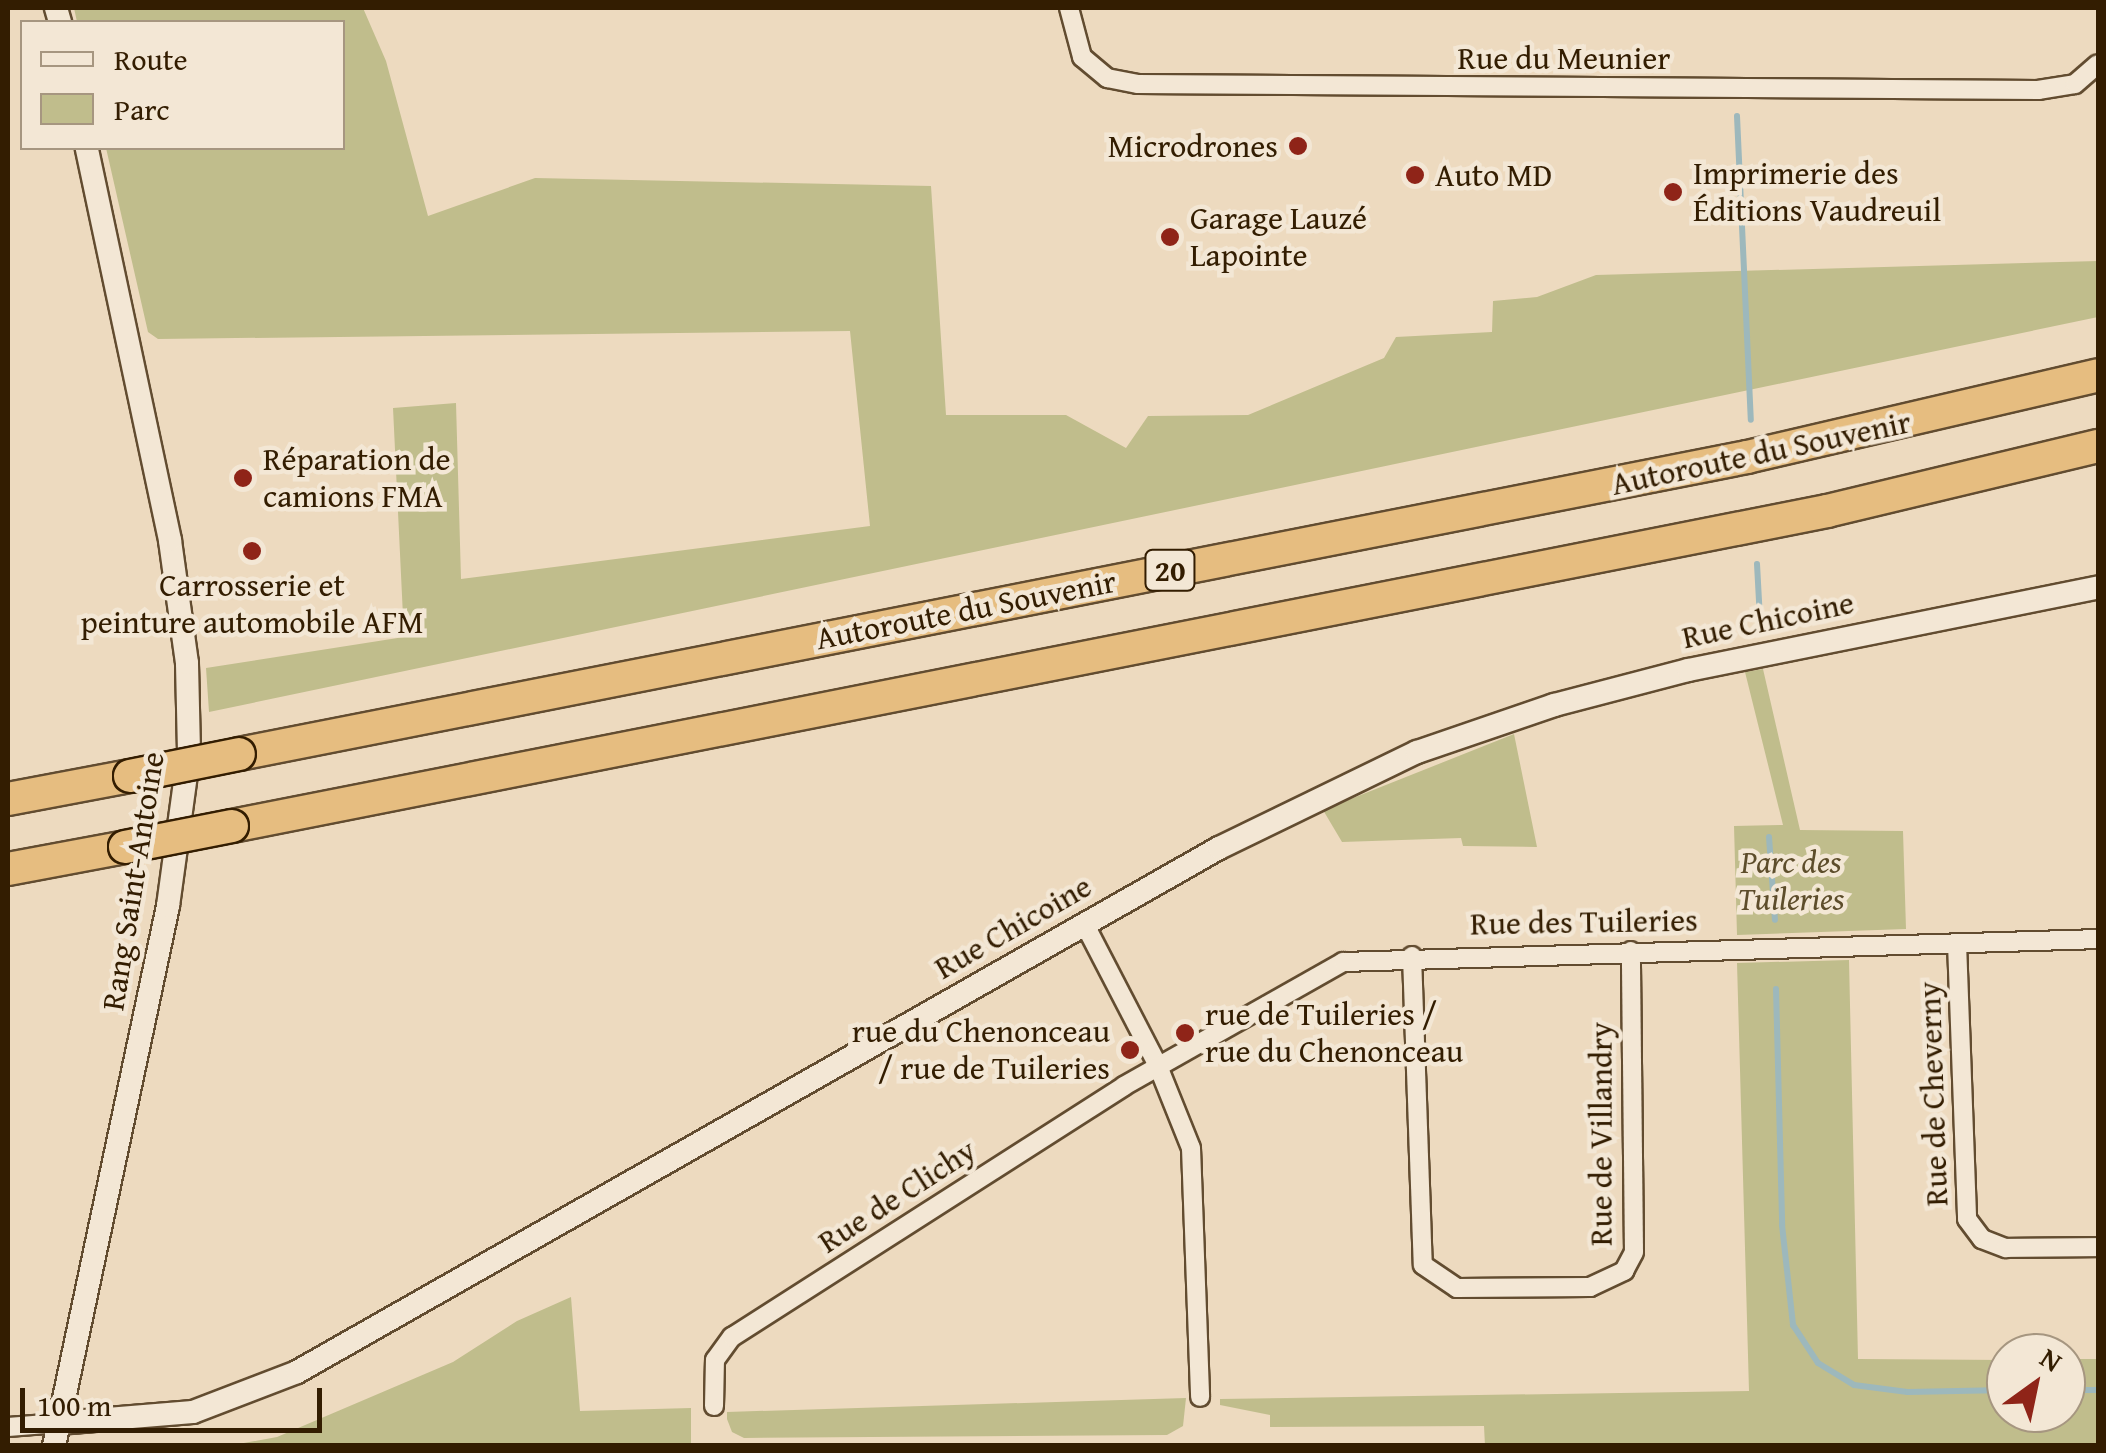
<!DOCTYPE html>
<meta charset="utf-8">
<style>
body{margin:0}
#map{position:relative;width:2106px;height:1453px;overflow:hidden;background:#eddabf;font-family:"Gentium Book Plus",serif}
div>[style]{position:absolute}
.green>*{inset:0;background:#c0bd8c}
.stream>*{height:6px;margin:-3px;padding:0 3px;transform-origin:3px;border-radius:3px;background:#9db8bc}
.roads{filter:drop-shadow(2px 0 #624c30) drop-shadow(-2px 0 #624c30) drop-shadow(0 2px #624c30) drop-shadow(0 -2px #624c30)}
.minor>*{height:18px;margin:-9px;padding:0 9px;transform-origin:9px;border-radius:9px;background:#f3e7d5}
.tertiary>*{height:22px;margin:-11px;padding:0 11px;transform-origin:11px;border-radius:11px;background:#f3e7d5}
.motorway>*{height:32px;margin:-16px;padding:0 16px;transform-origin:16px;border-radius:16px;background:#e6bd80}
.bridges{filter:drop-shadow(2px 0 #331d01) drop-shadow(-2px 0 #331d01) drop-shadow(0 2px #331d01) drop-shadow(0 -2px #331d01)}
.motorway-bridge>*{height:32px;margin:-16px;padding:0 16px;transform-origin:16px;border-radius:16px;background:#e6bd80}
.dots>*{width:28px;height:28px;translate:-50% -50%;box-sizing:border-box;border:5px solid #f3e7d5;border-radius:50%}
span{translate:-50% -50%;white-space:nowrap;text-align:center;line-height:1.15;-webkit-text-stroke:9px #f3e7d5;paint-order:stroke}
.shield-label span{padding:2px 8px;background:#f3e7d5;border:2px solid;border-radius:8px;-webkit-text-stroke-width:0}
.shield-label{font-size:30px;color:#331d01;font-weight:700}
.street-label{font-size:32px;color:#331d01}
.poi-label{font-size:32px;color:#331d01}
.right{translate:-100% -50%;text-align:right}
.left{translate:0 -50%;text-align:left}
.park-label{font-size:32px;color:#5d4d2b;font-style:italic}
.frame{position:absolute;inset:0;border:10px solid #331d01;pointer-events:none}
.legend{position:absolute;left:20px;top:20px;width:325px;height:130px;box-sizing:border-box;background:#f3e7d5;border:2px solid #a69680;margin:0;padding:12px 18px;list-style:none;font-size:30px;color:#331d01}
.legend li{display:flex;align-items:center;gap:20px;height:50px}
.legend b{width:50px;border:2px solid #a69680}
.north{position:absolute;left:1986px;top:1333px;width:100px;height:100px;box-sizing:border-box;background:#f3e7d5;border:2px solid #a69680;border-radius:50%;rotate:33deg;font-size:28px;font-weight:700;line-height:40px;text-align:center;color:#331d01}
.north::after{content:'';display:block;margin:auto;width:35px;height:45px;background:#8f2418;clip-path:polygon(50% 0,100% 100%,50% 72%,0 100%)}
.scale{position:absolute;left:20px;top:1388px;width:302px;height:45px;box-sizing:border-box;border:5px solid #331d01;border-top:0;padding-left:12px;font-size:30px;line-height:35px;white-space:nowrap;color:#331d01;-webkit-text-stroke:8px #f3e7d5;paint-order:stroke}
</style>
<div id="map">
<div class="green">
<div style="clip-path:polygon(74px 8px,363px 8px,386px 61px,428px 216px,535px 178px,931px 186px,946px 415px,1066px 415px,1126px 448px,1148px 416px,1248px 415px,1384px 358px,1396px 337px,1492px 332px,1493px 301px,1537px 297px,1596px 275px,2098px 261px,2098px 317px,209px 712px,206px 668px,404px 637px,393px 408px,456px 403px,461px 579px,870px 526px,850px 331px,158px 339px,148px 332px,106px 148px,342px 148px,342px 22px,77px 22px)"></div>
<div style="clip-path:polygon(1763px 669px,1800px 830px,1903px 831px,1906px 929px,1737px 935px,1734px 826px,1783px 825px,1745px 672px)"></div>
<div style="clip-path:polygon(1514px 734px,1537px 847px,1463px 846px,1461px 838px,1342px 842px,1323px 810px)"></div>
<div style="clip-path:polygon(1849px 960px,1858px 1359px,2006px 1360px,2006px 1413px,2066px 1413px,2066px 1359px,2098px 1359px,2098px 1445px,1485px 1446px,1484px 1426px,1270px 1427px,1270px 1415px,1220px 1405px,1220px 1399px,1749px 1391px,1737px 963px)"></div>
<div style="clip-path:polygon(571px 1297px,580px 1411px,691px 1408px,691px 1445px,233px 1445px,277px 1437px,453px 1362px,517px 1321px)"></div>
<div style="clip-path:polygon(1186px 1398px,1183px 1426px,1167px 1435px,744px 1438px,732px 1432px,727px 1419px,727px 1412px)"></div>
</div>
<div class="stream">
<div style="left:1737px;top:116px;width:304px;rotate:87.4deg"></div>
<div style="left:1757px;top:564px;width:55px;rotate:86.9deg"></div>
<div style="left:1769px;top:837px;width:83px;rotate:85.9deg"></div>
<div style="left:1776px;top:989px;width:236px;rotate:88.5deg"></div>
<div style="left:1782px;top:1225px;width:101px;rotate:83.7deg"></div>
<div style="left:1793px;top:1325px;width:45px;rotate:56.7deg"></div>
<div style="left:1818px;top:1363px;width:42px;rotate:31.4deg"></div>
<div style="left:1854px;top:1385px;width:54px;rotate:7.4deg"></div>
<div style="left:1908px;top:1392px;width:98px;rotate:-1.2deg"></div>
<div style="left:2066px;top:1390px;width:32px"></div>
</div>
<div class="roads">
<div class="minor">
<div style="left:1069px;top:8px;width:51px;rotate:75.1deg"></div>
<div style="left:1082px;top:57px;width:33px;rotate:40deg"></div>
<div style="left:1107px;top:78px;width:32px;rotate:11deg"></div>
<div style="left:1138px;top:84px;width:900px;rotate:0.38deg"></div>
<div style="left:2038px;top:90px;width:37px;rotate:-9deg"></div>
<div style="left:2075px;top:84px;width:30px;rotate:-41deg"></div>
<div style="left:1084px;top:923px;width:161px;rotate:62.6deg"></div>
<div style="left:1158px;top:1066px;width:88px;rotate:68.1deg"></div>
<div style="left:1191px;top:1148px;width:249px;rotate:87.9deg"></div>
<div style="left:1957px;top:943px;width:276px;rotate:87.9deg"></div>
<div style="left:1967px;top:1219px;width:25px;rotate:53deg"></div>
<div style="left:1982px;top:1239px;width:26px;rotate:21deg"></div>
<div style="left:2006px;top:1248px;width:92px;rotate:-0.6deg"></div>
<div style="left:1412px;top:956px;width:309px;rotate:88deg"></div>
<div style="left:1423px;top:1265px;width:41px;rotate:34.1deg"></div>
<div style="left:1457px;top:1288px;width:133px;rotate:-0.4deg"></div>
<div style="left:1590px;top:1287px;width:38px;rotate:-25deg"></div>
<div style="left:1624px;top:1271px;width:21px;rotate:-62deg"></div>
<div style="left:1634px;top:1252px;width:301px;rotate:-90.6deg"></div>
<div style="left:714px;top:1406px;width:46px;rotate:-88.8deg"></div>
<div style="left:715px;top:1360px;width:29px;rotate:-54deg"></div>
<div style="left:732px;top:1337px;width:465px;rotate:-32.6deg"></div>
<div style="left:1124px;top:1086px;width:252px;rotate:-29.5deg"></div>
<div style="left:1343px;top:962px;width:755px;rotate:-1.74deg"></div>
<div style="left:8px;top:1427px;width:51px;rotate:-4.5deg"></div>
</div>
<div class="tertiary">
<div style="left:56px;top:8px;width:15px;rotate:74deg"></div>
<div style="left:59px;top:1423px;width:134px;rotate:-4.7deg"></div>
<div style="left:193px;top:1412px;width:111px;rotate:-21deg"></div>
<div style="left:297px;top:1372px;width:1060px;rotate:-29.61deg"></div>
<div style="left:1219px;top:848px;width:220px;rotate:-25.9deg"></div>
<div style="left:1417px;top:752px;width:145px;rotate:-18.9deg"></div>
<div style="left:1554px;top:705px;width:138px;rotate:-14.6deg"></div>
<div style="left:1688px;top:670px;width:418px;rotate:-11.4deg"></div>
<div style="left:54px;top:1446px;width:552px;rotate:-78.08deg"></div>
<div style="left:168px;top:906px;width:155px;rotate:-82.2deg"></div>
<div style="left:189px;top:752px;width:89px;rotate:-91.3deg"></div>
<div style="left:187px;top:663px;width:124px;rotate:-97.9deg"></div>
<div style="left:170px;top:540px;width:401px;rotate:-102deg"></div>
</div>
<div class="motorway">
<div style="left:239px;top:754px;width:1537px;rotate:-11.14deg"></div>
<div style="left:1747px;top:457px;width:360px;rotate:-13.1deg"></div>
<div style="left:8px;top:799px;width:124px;rotate:-10.7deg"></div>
<div style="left:232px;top:826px;width:1626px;rotate:-11.17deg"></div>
<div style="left:1827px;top:511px;width:279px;rotate:-13.5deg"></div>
<div style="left:8px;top:869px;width:119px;rotate:-10.6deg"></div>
</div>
</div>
<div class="bridges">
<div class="motorway-bridge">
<div style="left:130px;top:776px;width:111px;rotate:-11.4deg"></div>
<div style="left:125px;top:847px;width:109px;rotate:-11.1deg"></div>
</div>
</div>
<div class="dots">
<div style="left:1298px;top:146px;background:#8f2418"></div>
<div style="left:1415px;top:175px;background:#8f2418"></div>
<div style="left:1673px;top:192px;background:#8f2418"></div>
<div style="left:1170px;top:237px;background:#8f2418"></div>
<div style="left:243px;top:478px;background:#8f2418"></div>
<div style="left:252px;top:551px;background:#8f2418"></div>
<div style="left:1185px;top:1033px;background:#8f2418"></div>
<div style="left:1130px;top:1050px;background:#8f2418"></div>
</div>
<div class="shield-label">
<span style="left:1170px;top:570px">20</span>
</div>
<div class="street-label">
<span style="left:1564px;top:58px">Rue du Meunier</span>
<span style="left:1761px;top:453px;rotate:-12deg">Autoroute du Souvenir</span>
<span style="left:966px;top:610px;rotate:-11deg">Autoroute du Souvenir</span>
<span style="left:1768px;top:620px;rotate:-12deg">Rue Chicoine</span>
<span style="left:133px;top:881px;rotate:-81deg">Rang Saint-Antoine</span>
<span style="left:1584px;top:922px;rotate:-1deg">Rue des Tuileries</span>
<span style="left:1013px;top:927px;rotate:-30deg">Rue Chicoine</span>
<span style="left:1933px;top:1094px;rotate:-92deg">Rue de Cheverny</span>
<span style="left:1601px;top:1134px;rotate:-90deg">Rue de Villandry</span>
<span style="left:897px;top:1196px;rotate:-33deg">Rue de Clichy</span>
</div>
<div class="poi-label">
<span class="right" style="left:1278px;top:146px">Microdrones</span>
<span class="left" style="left:1693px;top:192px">Imprimerie des<br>Éditions Vaudreuil</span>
<span class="left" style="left:1435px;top:175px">Auto MD</span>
<span class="left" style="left:1190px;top:237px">Garage Lauzé<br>Lapointe</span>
<span class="left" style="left:263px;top:478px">Réparation de<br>camions FMA</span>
<span style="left:252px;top:604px">Carrosserie et<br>peinture automobile AFM</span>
<span class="left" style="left:1205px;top:1033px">rue de Tuileries /<br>rue du Chenonceau</span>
<span class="right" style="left:1110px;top:1050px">rue du Chenonceau<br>/ rue de Tuileries</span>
</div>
<div class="park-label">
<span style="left:1791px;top:881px">Parc des<br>Tuileries</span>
</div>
<div class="frame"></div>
<ul class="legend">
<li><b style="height:12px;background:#f3e7d5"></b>Route</li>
<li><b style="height:28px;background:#c0bd8c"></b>Parc</li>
</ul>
<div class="north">N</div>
<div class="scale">100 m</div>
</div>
